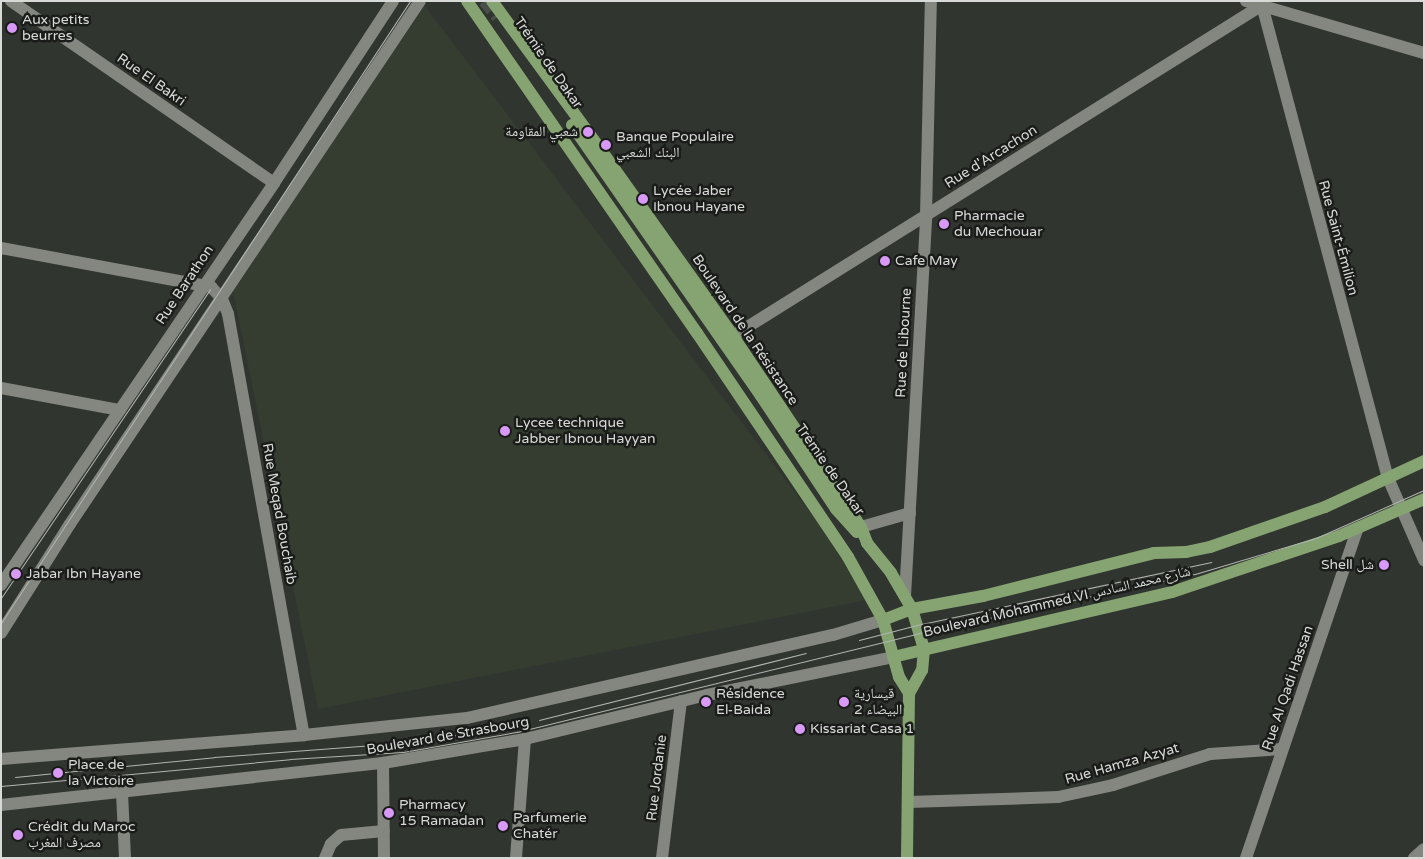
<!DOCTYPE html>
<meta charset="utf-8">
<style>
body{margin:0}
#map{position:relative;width:1425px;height:859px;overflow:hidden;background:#31352f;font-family:"Varela Round","Noto Naskh Arabic",sans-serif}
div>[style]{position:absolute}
.built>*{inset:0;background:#353d31}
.primary-tunnel>*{height:12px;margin-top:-6px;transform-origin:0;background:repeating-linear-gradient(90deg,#4a4e48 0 12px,transparent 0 18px)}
.minor>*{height:12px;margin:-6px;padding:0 6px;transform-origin:6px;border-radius:6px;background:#838780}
.tertiary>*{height:12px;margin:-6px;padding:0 6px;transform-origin:6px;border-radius:6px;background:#838780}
.secondary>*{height:12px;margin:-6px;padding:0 6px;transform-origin:6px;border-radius:6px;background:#838780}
.primary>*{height:12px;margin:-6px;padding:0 6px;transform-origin:6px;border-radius:6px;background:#85a472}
.tram>*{height:1px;margin:-0.5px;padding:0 0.5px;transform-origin:0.5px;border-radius:0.5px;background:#b2b5b1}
.dots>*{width:14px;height:14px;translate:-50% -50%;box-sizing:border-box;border:2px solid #1a1c19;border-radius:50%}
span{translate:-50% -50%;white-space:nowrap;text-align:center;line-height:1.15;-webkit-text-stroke:5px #1a1c19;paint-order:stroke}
.poi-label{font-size:14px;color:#d7dad6}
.left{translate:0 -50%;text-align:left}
.right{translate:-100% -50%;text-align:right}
.street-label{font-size:14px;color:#d7dad6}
.frame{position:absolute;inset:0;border:2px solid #d7dad6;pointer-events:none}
</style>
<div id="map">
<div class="built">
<div style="clip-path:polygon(424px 5px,854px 570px,871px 599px,318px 709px,233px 291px)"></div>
</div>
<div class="primary-tunnel">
<div style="left:484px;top:1px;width:21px;rotate:51deg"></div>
</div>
<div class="minor">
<div style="left:11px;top:1px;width:320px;rotate:34.7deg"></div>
<div style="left:1262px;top:5px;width:489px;rotate:75.1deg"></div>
<div style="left:1px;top:248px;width:214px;rotate:10.5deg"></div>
<div style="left:211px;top:287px;width:16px;rotate:47deg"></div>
<div style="left:222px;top:299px;width:16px;rotate:68deg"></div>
<div style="left:228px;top:314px;width:428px;rotate:79.8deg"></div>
<div style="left:733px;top:336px;width:624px;rotate:-32.03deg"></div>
<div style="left:1262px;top:5px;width:4px;rotate:-76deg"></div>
<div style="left:1px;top:388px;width:121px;rotate:10.5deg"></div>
<div style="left:861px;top:527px;width:51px;rotate:-15.9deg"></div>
<div style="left:383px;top:763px;width:95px;rotate:89.4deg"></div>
<div style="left:122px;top:792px;width:66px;rotate:87.4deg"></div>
<div style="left:909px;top:802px;width:149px;rotate:-1.9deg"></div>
<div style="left:1058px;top:797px;width:56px;rotate:-12.3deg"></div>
<div style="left:1113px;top:785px;width:102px;rotate:-17.7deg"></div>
<div style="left:1210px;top:754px;width:72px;rotate:-4deg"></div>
<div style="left:325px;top:858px;width:15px;rotate:-67deg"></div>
<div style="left:331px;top:844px;width:13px;rotate:-42deg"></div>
<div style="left:341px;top:835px;width:43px;rotate:-5.3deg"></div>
<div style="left:516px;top:858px;width:119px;rotate:-85.7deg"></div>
<div style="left:662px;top:858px;width:158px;rotate:-83.1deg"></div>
<div style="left:1246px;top:858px;width:348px;rotate:-71.3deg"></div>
<div style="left:1414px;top:858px;width:13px;rotate:-42deg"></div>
</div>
<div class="tertiary">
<div style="left:1246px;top:1px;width:185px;rotate:16.3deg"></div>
<div style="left:1388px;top:478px;width:90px;rotate:66.3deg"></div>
<div style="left:1px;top:585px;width:486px;rotate:-55.8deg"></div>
<div style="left:274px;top:183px;width:217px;rotate:-56.8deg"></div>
<div style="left:1px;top:633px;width:129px;rotate:-57.7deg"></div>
<div style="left:70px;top:524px;width:629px;rotate:-56.21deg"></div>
</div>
<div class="secondary">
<div style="left:905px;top:596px;width:382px;rotate:-86.8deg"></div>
<div style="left:926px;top:215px;width:214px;rotate:-88.7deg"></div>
<div style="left:1px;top:759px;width:304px;rotate:-4.5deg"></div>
<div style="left:304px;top:735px;width:164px;rotate:-6deg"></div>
<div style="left:467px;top:718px;width:375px;rotate:-12.8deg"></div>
<div style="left:833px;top:635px;width:52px;rotate:-16.7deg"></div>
<div style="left:1px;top:805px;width:384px;rotate:-6.3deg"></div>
<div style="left:383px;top:763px;width:144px;rotate:-9.6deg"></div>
<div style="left:525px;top:739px;width:187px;rotate:-13.6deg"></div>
<div style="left:707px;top:695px;width:190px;rotate:-11.5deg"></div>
</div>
<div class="primary">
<div style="left:467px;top:1px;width:404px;rotate:55.3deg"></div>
<div style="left:697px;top:333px;width:270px;rotate:56deg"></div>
<div style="left:848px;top:557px;width:72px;rotate:60.9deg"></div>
<div style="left:883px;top:620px;width:59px;rotate:74.3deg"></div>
<div style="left:899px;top:677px;width:19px;rotate:58deg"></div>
<div style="left:492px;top:1px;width:185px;rotate:53.8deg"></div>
<div style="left:601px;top:150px;width:228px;rotate:54.6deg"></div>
<div style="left:733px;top:336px;width:230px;rotate:56.2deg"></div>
<div style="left:861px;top:527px;width:17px;rotate:69deg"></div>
<div style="left:867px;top:543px;width:38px;rotate:51deg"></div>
<div style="left:891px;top:573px;width:42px;rotate:59.7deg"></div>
<div style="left:912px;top:609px;width:42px;rotate:73.3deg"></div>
<div style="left:924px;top:649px;width:21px;rotate:95deg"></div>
<div style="left:922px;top:670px;width:26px;rotate:119deg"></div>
<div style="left:909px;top:693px;width:165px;rotate:90.7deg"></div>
<div style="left:572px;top:125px;width:330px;rotate:55.1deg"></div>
<div style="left:761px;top:396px;width:136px;rotate:56.4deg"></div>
<div style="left:836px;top:509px;width:31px;rotate:48deg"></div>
<div style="left:883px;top:620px;width:31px;rotate:-21deg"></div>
<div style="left:912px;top:609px;width:72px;rotate:-10.4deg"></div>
<div style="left:983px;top:596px;width:176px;rotate:-14.1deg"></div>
<div style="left:1154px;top:553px;width:32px;rotate:-2deg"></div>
<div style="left:1186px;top:552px;width:25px;rotate:-12deg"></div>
<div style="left:1210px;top:547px;width:122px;rotate:-19.2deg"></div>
<div style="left:1325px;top:507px;width:109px;rotate:-24.9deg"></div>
<div style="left:893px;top:657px;width:286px;rotate:-13.1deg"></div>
<div style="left:1172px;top:592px;width:176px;rotate:-18.5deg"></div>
<div style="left:1339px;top:536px;width:93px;rotate:-23.5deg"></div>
</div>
<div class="tram">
<div style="left:1px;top:598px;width:373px;rotate:-55.9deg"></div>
<div style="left:1px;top:623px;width:744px;rotate:-56.67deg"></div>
<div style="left:859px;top:640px;width:60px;rotate:-14.5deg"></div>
<div style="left:917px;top:625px;width:301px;rotate:-12.1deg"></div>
<div style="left:539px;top:720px;width:275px;rotate:-14.1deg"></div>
<div style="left:15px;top:777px;width:200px;rotate:-5.7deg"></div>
<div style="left:214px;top:757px;width:200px;rotate:-4.3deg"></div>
<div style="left:413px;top:742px;width:51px;rotate:-9.1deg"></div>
<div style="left:1px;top:786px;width:290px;rotate:-5.3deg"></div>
<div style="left:290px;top:759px;width:113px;rotate:-3.5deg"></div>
<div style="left:403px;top:752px;width:116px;rotate:-10deg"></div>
<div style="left:517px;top:732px;width:414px;rotate:-13.8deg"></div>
<div style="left:919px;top:633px;width:282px;rotate:-12.1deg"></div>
<div style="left:1195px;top:574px;width:126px;rotate:-16.6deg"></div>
<div style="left:1316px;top:538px;width:118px;rotate:-24deg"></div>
</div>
<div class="dots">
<div style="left:12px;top:28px;background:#d99af7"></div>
<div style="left:588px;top:132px;background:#d99af7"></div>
<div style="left:606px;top:145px;background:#d99af7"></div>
<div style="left:643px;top:199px;background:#d99af7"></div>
<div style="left:944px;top:224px;background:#d99af7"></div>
<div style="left:885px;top:261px;background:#d99af7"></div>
<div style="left:505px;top:431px;background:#d99af7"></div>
<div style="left:1384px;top:565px;background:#d99af7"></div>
<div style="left:16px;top:574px;background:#d99af7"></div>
<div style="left:706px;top:702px;background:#d99af7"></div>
<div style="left:844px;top:702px;background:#d99af7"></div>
<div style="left:800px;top:729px;background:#d99af7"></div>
<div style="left:58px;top:773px;background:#d99af7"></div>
<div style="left:389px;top:813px;background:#d99af7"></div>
<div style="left:503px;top:826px;background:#d99af7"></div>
<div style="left:18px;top:835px;background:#d99af7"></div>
</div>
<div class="poi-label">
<span class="left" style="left:22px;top:28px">Aux petits<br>beurres</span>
<span class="right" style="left:578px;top:132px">شعبي المقاومة</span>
<span class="left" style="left:616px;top:145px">Banque Populaire<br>البنك الشعبي</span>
<span class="left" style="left:653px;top:199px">Lycée Jaber<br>Ibnou Hayane</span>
<span class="left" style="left:954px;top:224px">Pharmacie<br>du Mechouar</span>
<span class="left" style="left:895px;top:261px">Cafe May</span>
<span class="left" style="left:515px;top:431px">Lycee technique<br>Jabber Ibnou Hayyan</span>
<span class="right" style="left:1374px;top:565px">Shell شل</span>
<span class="left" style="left:26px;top:574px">Jabar Ibn Hayane</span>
<span class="left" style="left:716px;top:702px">Résidence<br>El-Baida</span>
<span class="left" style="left:854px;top:702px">قيسارية<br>البيضاء 2</span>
<span class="left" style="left:810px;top:729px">Kissariat Casa 1</span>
<span class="left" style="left:68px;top:773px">Place de<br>la Victoire</span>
<span class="left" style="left:399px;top:813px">Pharmacy<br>15 Ramadan</span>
<span class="left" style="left:513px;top:826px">Parfumerie<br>Chatér</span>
<span class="left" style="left:28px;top:835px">Crédit du Maroc<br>مصرف المغرب</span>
</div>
<div class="street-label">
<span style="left:548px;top:63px;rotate:55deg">Trémie de Dakar</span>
<span style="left:151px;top:80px;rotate:35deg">Rue El Bakri</span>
<span style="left:991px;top:157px;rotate:-32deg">Rue d'Arcachon</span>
<span style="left:1338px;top:238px;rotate:75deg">Rue Saint-Émilion</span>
<span style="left:185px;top:285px;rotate:-56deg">Rue Barathon</span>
<span style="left:745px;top:330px;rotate:56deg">Boulevard de la Résistance</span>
<span style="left:904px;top:343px;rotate:-87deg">Rue de Libourne</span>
<span style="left:830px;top:470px;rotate:55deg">Trémie de Dakar</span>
<span style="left:279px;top:514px;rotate:80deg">Rue Meqad Bouchaib</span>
<span style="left:1057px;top:602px;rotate:-13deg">Boulevard Mohammed VI شارع محمد السادس</span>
<span style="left:1288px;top:688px;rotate:-71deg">Rue Al Qadi Hassan</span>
<span style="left:448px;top:736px;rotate:-10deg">Boulevard de Strasbourg</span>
<span style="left:1122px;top:764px;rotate:-16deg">Rue Hamza Azyat</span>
<span style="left:657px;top:778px;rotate:-83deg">Rue Jordanie</span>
</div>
<div class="frame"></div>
</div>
